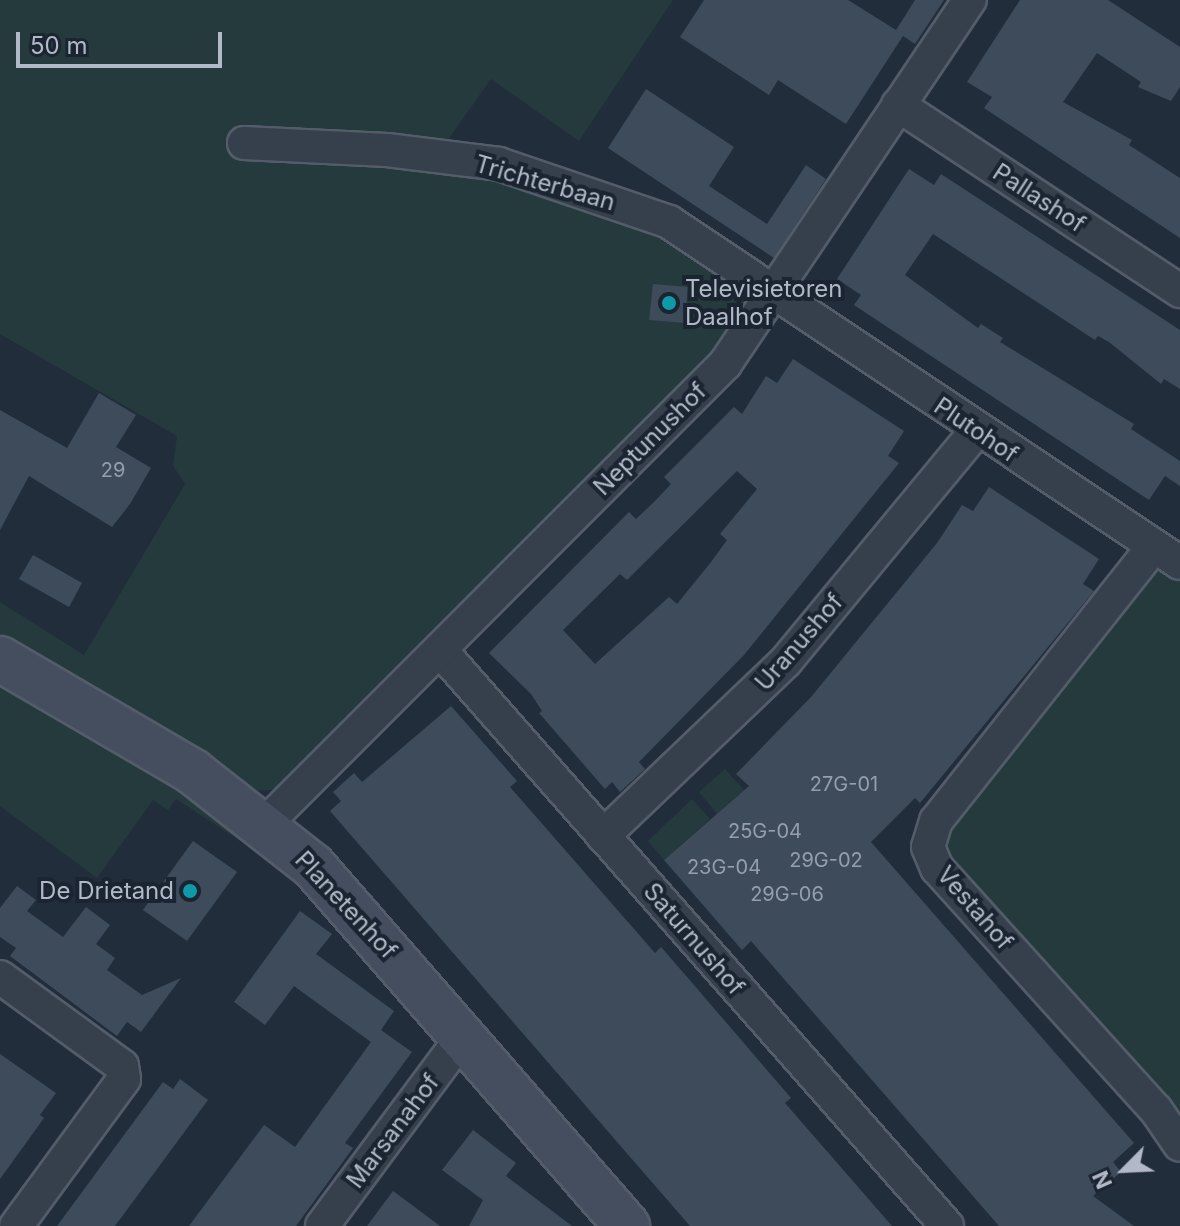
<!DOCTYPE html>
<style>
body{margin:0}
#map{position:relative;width:1180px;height:1226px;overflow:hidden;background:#222d3c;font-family:Inter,sans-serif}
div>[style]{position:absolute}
.green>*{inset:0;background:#243a3d}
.building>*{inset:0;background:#3e4b5b}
.roads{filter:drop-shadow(2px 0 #545c6a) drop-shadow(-2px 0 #545c6a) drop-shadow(0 2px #545c6a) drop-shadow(0 -2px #545c6a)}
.street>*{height:32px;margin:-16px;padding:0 16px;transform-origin:16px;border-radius:16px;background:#363f4c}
.secondary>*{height:44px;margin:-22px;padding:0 22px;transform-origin:22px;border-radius:22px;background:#444e5f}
.dots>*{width:22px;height:22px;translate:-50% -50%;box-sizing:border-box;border:4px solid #1b2431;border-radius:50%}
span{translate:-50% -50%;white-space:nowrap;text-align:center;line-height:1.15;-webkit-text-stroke:8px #1b2431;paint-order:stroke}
.number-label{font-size:20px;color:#949ead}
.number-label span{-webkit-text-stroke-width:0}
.street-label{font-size:24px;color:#b1b9c8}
.poi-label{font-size:24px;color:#b1b9c8}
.left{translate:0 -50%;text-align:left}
.right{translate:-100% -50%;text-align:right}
.north{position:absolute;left:1084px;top:1130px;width:80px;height:80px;-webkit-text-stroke:6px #1b2431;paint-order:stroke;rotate:246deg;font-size:22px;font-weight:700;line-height:32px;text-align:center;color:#b1b9c8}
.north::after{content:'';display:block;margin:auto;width:28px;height:36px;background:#b1b9c8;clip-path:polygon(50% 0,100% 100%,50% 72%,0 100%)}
.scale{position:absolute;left:16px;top:32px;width:206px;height:36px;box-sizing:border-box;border:4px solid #b1b9c8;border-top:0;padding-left:10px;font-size:24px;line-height:28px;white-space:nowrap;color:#b1b9c8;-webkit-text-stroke:6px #1b2431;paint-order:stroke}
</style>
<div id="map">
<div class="green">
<div style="clip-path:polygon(0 0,673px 0,579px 141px,491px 79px,447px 141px,252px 132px,512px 180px,647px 221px,759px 303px,275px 790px,249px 791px,0 642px,0 602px,84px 655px,185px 484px,173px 466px,177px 436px,0 334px)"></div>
<div style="clip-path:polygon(1153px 553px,1180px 571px,1180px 1125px,942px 870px,938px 825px)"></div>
<div style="clip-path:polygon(0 677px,168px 776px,251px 835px,245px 844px,176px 799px,168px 810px,153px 800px,97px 878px,0 806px)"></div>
<div style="clip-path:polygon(725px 769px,744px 790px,717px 814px,699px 792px)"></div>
<div style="clip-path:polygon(692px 799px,710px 819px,664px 860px,648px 841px)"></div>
</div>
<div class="building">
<div style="clip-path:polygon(704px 0,848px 0,896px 30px,915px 0,944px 0,915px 44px,903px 36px,846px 124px,778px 80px,769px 95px,680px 37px)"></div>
<div style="clip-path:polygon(1020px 0,1108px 0,1180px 47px,1180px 87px,1171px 101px,1138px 87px,1141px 82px,1097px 53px,1063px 102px,1132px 140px,1129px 145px,1180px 178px,1180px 238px,984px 108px,992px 97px,967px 82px)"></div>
<div style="clip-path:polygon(646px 89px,734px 147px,709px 186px,767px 224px,806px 165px,826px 179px,774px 258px,608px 148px)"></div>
<div style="clip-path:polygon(909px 169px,934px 185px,941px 174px,1180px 330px,1180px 389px,1164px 379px,1161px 384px,1109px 342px,1098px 336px,1095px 340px,933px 234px,905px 275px,978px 328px,981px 324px,1003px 338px,1000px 342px,1134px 424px,1131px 429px,1180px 461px,1180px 486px,1165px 476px,1149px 500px,854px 305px,861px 295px,837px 279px)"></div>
<div style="clip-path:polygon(653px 284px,688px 287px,685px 323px,649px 320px)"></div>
<div style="clip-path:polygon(evenodd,793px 359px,904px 431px,888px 456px,899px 463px,744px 655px,639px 762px,645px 769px,620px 792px,612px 782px,605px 789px,539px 713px,542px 711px,531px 694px,489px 653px,629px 512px,636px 519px,655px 501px,671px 484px,664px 477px,734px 407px,742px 414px,766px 376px,777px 383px,793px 359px,737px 471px,757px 489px,720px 534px,727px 540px,711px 562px,677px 604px,669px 597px,595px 664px,563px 630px,620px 574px,627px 580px,737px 471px)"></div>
<div style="clip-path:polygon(99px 393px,136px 415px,116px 447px,151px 468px,130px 504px,112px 527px,29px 476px,0 530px,0 410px,67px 448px)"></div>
<div style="clip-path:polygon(989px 487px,1099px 559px,1083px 584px,1094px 591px,920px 803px,915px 798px,871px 842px,1134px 1143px,1113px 1162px,1121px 1172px,1093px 1196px,1134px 1226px,999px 1226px,751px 941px,742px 950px,664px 860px,749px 786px,736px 774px,811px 697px,937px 543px,962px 505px,973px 511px)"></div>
<div style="clip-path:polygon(33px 555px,82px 583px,69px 607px,19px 579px)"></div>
<div style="clip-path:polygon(451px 706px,517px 781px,510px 787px,655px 953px,661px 947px,694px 985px,791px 1098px,785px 1103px,892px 1226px,690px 1226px,330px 811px,341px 801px,333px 792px,354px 773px,362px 782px)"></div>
<div style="clip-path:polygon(193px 841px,237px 872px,187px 941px,143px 910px)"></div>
<div style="clip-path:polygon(17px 886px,36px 900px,27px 911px,63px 937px,86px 907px,110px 925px,96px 944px,115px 958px,107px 970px,142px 995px,181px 978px,141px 1032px,127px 1022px,117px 1036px,10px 956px,16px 948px,0 937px,0 908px)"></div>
<div style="clip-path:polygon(300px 911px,332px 934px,316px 954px,394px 1011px,381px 1030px,412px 1052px,345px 1143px,353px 1148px,296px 1226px,189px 1226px,264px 1125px,295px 1147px,371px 1042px,294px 986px,265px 1025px,234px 1002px)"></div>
<div style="clip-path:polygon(0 1054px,56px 1093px,40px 1115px,44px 1118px,0 1179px)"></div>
<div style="clip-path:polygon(180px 1079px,208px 1100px,115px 1226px,57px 1226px,163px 1082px,173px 1089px)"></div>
<div style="clip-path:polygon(473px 1130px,516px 1163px,506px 1176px,572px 1226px,469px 1226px,483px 1200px,442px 1170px)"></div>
<div style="clip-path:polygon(393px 1191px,412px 1205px,440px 1226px,367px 1226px)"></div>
</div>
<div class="roads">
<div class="street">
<div style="left:898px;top:105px;width:338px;rotate:33.4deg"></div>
<div style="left:244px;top:143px;width:143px;rotate:2.8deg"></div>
<div style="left:387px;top:150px;width:113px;rotate:7.1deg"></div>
<div style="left:499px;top:164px;width:180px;rotate:18.8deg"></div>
<div style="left:669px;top:222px;width:614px;rotate:33.72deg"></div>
<div style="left:1154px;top:546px;width:351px;rotate:128.4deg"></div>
<div style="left:936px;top:821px;width:27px;rotate:107deg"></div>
<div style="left:928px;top:847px;width:23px;rotate:67deg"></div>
<div style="left:937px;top:868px;width:326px;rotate:47.9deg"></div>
<div style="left:1156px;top:1110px;width:42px;rotate:55.6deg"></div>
<div style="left:441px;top:651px;width:766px;rotate:48.65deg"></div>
<div style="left:265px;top:824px;width:651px;rotate:-45deg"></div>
<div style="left:725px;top:364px;width:439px;rotate:-56.1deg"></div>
<div style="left:603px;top:836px;width:253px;rotate:-43.7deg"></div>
<div style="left:786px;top:661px;width:298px;rotate:-50.4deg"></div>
<div style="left:0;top:977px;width:151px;rotate:36.1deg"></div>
<div style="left:122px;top:1066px;width:13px;rotate:81deg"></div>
<div style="left:124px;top:1079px;width:182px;rotate:126.3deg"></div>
<div style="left:322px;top:1226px;width:237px;rotate:-53.4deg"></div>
</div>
<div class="secondary">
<div style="left:0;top:659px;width:224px;rotate:30.3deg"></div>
<div style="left:193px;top:772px;width:152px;rotate:38.1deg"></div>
<div style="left:313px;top:866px;width:478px;rotate:48.9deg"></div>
</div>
</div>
<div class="dots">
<div style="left:669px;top:303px;background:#0f9aa8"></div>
<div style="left:190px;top:891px;background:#0f9aa8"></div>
</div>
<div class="number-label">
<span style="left:113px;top:470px">29</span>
<span style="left:844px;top:784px">27G-01</span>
<span style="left:765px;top:831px">25G-04</span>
<span style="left:826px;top:860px">29G-02</span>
<span style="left:724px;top:867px">23G-04</span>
<span style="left:787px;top:894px">29G-06</span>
</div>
<div class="street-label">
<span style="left:545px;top:183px;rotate:16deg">Trichterbaan</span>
<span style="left:1039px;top:198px;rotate:33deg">Pallashof</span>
<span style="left:976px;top:430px;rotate:34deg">Plutohof</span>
<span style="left:650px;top:439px;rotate:-45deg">Neptunushof</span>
<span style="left:799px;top:642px;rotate:-49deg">Uranushof</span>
<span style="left:346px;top:905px;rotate:47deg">Planetenhof</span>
<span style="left:975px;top:908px;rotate:49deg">Vestahof</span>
<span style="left:694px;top:939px;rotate:49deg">Saturnushof</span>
<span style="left:393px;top:1131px;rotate:-53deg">Marsanahof</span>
</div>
<div class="poi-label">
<span class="left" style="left:685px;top:303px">Televisietoren<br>Daalhof</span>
<span class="right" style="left:174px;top:891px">De Drietand</span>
</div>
<div class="north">N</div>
<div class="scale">50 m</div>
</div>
